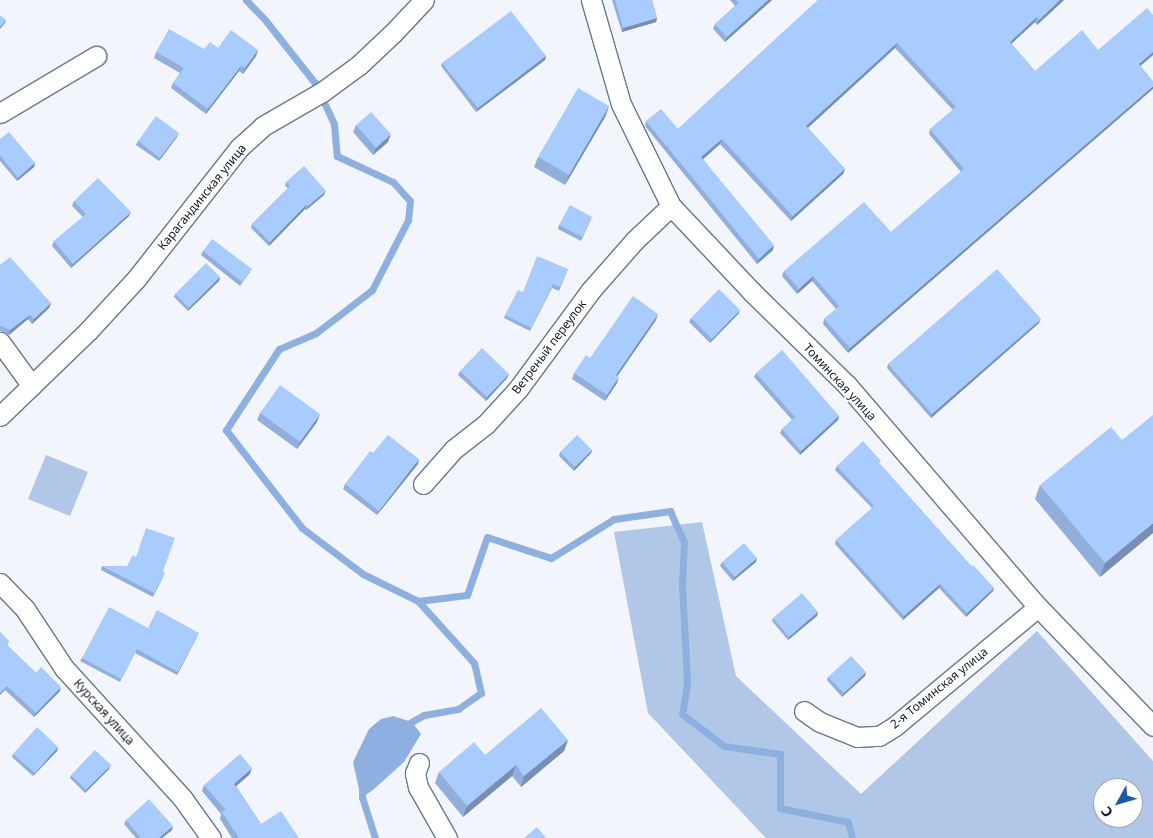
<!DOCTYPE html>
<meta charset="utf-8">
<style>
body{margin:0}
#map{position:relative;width:1153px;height:838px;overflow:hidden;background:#f2f6fc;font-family:"Noto Sans",sans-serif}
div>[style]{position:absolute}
.green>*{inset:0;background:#b0c7e8}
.water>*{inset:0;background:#8db0e1}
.stream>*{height:7px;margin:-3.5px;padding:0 3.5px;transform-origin:3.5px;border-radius:3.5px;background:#8db0e1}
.roads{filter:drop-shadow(1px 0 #667891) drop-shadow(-1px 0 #667891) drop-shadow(0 1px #667891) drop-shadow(0 -1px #667891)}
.street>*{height:19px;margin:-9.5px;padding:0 9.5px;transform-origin:9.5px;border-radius:9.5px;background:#fff}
.wall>*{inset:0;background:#91afda}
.shaded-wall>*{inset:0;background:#768fb2}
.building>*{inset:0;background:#a9ccfe}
span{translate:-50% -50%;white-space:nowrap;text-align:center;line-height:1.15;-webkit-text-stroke:4px #fff;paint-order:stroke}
.street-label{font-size:12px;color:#141b24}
.north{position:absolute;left:1093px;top:778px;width:50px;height:50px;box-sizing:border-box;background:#fff;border:1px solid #a1a4a7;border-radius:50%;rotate:231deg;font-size:14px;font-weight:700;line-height:20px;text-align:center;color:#141b24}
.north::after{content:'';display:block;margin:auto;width:18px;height:22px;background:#1b59aa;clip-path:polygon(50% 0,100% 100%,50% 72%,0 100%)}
</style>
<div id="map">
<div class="green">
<div style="clip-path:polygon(46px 455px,88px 472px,70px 516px,28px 499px)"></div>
<div style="clip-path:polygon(evenodd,702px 522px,736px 676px,861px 794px,1037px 631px,1153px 761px,1153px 838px,766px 838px,648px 713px,614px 532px,702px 522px,1103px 788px,1133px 788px,1133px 818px,1103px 818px,1103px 788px)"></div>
</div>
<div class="water">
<div style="clip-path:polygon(393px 716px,412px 722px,421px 734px,404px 762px,373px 790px,361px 798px,353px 762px,369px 729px,381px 719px)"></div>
</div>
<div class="stream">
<div style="left:246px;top:0;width:29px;rotate:46deg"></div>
<div style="left:266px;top:21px;width:79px;rotate:51.7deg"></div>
<div style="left:315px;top:83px;width:45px;rotate:65.1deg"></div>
<div style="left:334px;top:124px;width:32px;rotate:85deg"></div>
<div style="left:337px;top:156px;width:62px;rotate:24.9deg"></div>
<div style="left:393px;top:182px;width:25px;rotate:48deg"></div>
<div style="left:410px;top:201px;width:19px;rotate:96deg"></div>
<div style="left:408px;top:220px;width:79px;rotate:117.2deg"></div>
<div style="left:372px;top:290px;width:71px;rotate:142.5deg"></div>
<div style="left:316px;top:333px;width:40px;rotate:156.6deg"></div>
<div style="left:279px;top:349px;width:97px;rotate:123.2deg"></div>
<div style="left:226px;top:430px;width:124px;rotate:52.2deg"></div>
<div style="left:302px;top:528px;width:76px;rotate:37deg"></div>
<div style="left:363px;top:574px;width:61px;rotate:26.1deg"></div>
<div style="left:418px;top:601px;width:49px;rotate:-7deg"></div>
<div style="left:467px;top:595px;width:61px;rotate:-71deg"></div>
<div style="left:487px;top:537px;width:67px;rotate:18.2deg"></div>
<div style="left:551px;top:558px;width:74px;rotate:-31.8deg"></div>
<div style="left:614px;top:519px;width:57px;rotate:-8.1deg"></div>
<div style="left:670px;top:511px;width:34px;rotate:66deg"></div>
<div style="left:684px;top:542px;width:42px;rotate:92.7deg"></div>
<div style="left:682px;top:584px;width:100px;rotate:87.1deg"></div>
<div style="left:687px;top:684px;width:30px;rotate:99deg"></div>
<div style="left:682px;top:714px;width:53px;rotate:37.3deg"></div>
<div style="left:724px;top:746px;width:57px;rotate:8.1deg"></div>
<div style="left:780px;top:754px;width:54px;rotate:90deg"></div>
<div style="left:780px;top:808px;width:69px;rotate:11.6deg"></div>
<div style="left:848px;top:822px;width:16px;rotate:76deg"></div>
<div style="left:404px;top:726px;width:23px;rotate:-29deg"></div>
<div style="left:424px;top:715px;width:35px;rotate:-10deg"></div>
<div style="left:458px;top:709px;width:28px;rotate:-35deg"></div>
<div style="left:481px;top:693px;width:31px;rotate:-103deg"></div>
<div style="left:474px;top:663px;width:84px;rotate:-132.1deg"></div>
<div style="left:362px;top:788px;width:9px;rotate:90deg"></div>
<div style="left:362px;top:797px;width:43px;rotate:72.4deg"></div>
</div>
<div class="roads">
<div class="street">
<div style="left:591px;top:0;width:108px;rotate:73.9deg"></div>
<div style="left:621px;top:104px;width:114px;rotate:63.9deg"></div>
<div style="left:671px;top:206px;width:118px;rotate:46.7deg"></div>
<div style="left:752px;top:292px;width:133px;rotate:44.4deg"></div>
<div style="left:847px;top:385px;width:293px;rotate:49.3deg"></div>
<div style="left:1038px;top:607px;width:165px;rotate:46deg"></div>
<div style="left:0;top:113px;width:112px;rotate:-30.7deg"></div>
<div style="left:0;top:342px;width:54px;rotate:54deg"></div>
<div style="left:0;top:416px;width:122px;rotate:-44deg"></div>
<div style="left:88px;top:331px;width:71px;rotate:-47.3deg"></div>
<div style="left:136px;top:279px;width:168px;rotate:-51.8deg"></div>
<div style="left:240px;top:147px;width:31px;rotate:-42deg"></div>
<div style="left:263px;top:126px;width:68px;rotate:-30deg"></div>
<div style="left:322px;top:92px;width:46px;rotate:-36.1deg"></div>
<div style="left:359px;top:65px;width:47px;rotate:-43.3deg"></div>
<div style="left:393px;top:33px;width:45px;rotate:-46.8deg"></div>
<div style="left:423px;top:484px;width:47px;rotate:-48.5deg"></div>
<div style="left:454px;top:449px;width:41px;rotate:-38deg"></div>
<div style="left:486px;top:424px;width:47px;rotate:-47.6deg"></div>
<div style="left:518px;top:389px;width:123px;rotate:-53.6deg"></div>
<div style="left:591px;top:290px;width:65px;rotate:-48.7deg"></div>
<div style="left:634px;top:241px;width:51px;rotate:-43.4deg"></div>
<div style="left:0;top:583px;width:36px;rotate:46deg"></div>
<div style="left:25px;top:609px;width:71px;rotate:56.5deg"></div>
<div style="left:64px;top:668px;width:177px;rotate:47.7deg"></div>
<div style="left:183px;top:799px;width:48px;rotate:54.3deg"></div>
<div style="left:804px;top:711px;width:19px;rotate:35deg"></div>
<div style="left:820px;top:722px;width:40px;rotate:22deg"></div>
<div style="left:857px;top:737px;width:22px;rotate:-3deg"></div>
<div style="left:879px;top:736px;width:19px;rotate:-32deg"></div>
<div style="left:895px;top:726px;width:186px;rotate:-39.8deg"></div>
<div style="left:419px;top:763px;width:11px;rotate:112deg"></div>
<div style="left:415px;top:773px;width:14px;rotate:78deg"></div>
<div style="left:418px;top:787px;width:59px;rotate:60.4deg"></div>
</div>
</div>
<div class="wall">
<div style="clip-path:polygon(612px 0,652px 0,657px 18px,656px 22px,622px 32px)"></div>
<div style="clip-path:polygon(730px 0,772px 0,725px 42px,713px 29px,715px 24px,735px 6px)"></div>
<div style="clip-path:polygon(818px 0,1064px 0,1037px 25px,1035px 22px,1011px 43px,1035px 71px,1098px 50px,1153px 15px,1153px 55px,1140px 66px,848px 353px,823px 324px,824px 319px,836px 309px,812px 281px,797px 294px,782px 276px,784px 271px,891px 232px,961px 172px,929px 134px,930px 129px,953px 110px,895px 48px,808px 128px,845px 169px,843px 174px,791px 221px,720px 144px,703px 159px,773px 250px,757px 264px,645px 126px,646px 121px,678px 129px)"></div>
<div style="clip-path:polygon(218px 48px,258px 50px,256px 56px,243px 74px,239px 71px,206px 114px,171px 88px,173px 83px,180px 73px,154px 58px,156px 52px)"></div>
<div style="clip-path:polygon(546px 56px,545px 60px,476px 112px,441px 66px,442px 63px)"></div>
<div style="clip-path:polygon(609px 106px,605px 117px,565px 185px,534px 167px,538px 157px)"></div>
<div style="clip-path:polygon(356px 125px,388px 142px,373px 155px,353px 132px)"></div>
<div style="clip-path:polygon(177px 137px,159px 161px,136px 145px,138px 141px)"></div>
<div style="clip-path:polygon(0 139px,35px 163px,34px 167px,17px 181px,0 161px)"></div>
<div style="clip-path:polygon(286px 182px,324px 195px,306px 210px,305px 209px,269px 246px,251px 228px,252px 224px,288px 188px,285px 186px)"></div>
<div style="clip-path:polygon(74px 201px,129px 216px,71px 268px,52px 246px,54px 241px,83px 217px,72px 206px)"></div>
<div style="clip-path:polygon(592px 217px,581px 241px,558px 229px,559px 225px)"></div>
<div style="clip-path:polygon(203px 251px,250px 272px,240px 286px,201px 255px)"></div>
<div style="clip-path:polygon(0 265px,51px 303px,49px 308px,32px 324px,28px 319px,9px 335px,0 331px)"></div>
<div style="clip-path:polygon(568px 269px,559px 291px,552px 288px,530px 331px,504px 318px,505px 315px,523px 292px)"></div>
<div style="clip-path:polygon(220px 277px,219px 281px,188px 311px,174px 297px,175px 294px)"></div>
<div style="clip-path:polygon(739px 313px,710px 343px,689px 322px,691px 318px)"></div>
<div style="clip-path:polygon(656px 320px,617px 376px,617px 383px,605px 401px,572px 379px,574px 373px,590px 358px)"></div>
<div style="clip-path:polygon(1039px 323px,931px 418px,887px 368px,888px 364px)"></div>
<div style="clip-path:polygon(460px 371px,509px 374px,507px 378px,486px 401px,458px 375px)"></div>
<div style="clip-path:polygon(756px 373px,839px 416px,838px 420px,800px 455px,780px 433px,782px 429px,792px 420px,754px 377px)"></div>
<div style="clip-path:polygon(260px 413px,317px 422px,297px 449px,257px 420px)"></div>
<div style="clip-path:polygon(592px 450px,591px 453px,574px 471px,559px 456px,560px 452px)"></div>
<div style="clip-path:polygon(373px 453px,418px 464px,377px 515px,343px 489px,345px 484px)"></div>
<div style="clip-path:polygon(880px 464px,972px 567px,994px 588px,993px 591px,966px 617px,939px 588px,903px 620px,835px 544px,836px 540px,872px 508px,835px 470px,837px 466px)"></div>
<div style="clip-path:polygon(1040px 485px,1153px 533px,1100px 577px,1035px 499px)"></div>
<div style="clip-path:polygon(722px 562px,756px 562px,733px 581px,720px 566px)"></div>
<div style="clip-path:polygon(102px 566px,127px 566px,163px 571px,164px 575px,153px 597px,101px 570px)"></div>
<div style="clip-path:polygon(818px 612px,817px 616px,788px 640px,772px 621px,773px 618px)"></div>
<div style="clip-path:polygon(148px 628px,197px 637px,177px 675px,135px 653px,120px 682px,80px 661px,82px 658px)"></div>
<div style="clip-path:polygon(0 632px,9px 641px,7px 645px,36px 673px,60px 691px,34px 717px,5px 690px)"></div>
<div style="clip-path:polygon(865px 676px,842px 697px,827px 680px,828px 677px)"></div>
<div style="clip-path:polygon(568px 740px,564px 751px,521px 787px,512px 776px,463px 817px,435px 783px,439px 772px,485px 755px)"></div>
<div style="clip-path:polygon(58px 747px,57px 751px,33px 776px,12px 757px,13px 754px)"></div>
<div style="clip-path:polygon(109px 769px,85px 793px,70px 778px,71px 775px)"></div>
<div style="clip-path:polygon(250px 774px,236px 786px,261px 824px,299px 838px,232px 838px,220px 819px,221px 814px,202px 791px,204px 785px)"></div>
<div style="clip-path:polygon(126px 820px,172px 830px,162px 838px,136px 838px,124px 824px)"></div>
</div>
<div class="shaded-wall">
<div style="clip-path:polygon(768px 0,772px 0,725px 42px,727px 37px)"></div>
<div style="clip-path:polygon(1060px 0,1064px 0,1037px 25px,1039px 20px)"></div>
<div style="clip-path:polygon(1037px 17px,1035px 22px,1008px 47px,1010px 42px)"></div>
<div style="clip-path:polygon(657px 18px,656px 22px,622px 32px,623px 28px)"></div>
<div style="clip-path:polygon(6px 20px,5px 23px,0 29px,0 27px)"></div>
<div style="clip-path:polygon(897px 43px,895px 48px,804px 131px,806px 126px)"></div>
<div style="clip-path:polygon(258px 50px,256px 56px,243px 74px,245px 68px)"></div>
<div style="clip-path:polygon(1153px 52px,1153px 55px,1137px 69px,1139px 64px)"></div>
<div style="clip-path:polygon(546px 56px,545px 60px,476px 112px,478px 108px)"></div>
<div style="clip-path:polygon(241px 66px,239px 71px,206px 114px,208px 109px)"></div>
<div style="clip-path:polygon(1153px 86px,1153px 89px,848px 353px,850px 348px)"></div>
<div style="clip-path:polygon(609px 106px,605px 117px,565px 185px,569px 175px)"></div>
<div style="clip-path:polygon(179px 133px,177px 137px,159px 161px,160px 158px)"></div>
<div style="clip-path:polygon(391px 134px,388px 142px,373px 155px,376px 148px)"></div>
<div style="clip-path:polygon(722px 139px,720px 144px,700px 162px,701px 157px)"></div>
<div style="clip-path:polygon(35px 163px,34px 167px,17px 181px,18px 178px)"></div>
<div style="clip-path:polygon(845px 169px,843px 174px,791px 221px,793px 216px)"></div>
<div style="clip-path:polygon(326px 191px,324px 195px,306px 210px,308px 206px)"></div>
<div style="clip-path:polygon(306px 205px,305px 209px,269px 246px,270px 242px)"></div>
<div style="clip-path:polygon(131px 212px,129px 216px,71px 268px,73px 264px)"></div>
<div style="clip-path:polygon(774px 245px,773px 250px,757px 264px,759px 259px)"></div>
<div style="clip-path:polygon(813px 276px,812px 281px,797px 294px,799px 289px)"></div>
<div style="clip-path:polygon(220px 277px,219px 281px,188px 311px,189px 308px)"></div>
<div style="clip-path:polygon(51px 303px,49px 308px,32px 324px,34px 319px)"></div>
<div style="clip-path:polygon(740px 310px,739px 313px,710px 343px,712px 339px)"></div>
<div style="clip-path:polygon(658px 314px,656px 320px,614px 381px,616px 375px)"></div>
<div style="clip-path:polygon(30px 315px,28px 319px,9px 335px,10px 330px)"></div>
<div style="clip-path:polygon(1041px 319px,1039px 323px,931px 418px,932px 414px)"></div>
<div style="clip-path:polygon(509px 374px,507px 378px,486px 401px,487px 397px)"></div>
<div style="clip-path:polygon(619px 377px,617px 383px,605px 401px,607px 395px)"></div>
<div style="clip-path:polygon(320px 414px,317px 422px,297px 449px,300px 442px)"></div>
<div style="clip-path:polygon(839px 416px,838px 420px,800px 455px,801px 451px)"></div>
<div style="clip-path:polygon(592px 450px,591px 453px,574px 471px,575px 467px)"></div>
<div style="clip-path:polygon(419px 459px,418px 464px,377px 515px,379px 511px)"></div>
<div style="clip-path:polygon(1153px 523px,1153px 533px,1100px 577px,1105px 563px)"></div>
<div style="clip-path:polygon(757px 558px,756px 562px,733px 581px,735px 577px)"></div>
<div style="clip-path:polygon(940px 584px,939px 588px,903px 620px,904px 616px)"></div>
<div style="clip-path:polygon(994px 588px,993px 591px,966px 617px,967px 613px)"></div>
<div style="clip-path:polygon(818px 612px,817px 616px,788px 640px,789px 637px)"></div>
<div style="clip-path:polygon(199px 633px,197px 637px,177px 675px,178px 672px)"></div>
<div style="clip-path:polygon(866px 672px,865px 676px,842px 697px,844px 693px)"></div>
<div style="clip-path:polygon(7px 686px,5px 690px,0 695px,0 693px)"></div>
<div style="clip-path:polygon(61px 687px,60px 691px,34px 717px,36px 713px)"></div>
<div style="clip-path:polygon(568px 740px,564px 751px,521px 787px,524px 776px)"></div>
<div style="clip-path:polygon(58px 747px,57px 751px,33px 776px,35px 773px)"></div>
<div style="clip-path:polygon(111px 765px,109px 769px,85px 793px,86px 790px)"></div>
<div style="clip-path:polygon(516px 765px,512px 776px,463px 817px,467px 806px)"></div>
<div style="clip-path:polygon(252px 768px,250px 774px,232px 790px,234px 784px)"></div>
<div style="clip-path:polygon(173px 826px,172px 830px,162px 838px,159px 838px)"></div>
</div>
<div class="building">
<div style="clip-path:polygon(615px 0,652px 0,657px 18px,623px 28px)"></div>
<div style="clip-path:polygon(736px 0,768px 0,727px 37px,715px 24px,739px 3px)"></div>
<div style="clip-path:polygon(818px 0,1060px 0,1039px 20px,1037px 17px,1010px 42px,1035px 71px,1082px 30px,1098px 50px,1147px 8px,1153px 15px,1153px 52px,1139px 64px,1153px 81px,1153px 86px,850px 348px,824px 319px,839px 306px,813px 276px,799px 289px,784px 271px,864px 202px,891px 232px,964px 169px,930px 129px,956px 107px,897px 43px,806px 126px,845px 169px,793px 216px,722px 139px,701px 157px,774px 245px,759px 259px,646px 121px,661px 109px,678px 129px)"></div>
<div style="clip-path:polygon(511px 11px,546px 56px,478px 108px,442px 63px)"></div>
<div style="clip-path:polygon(0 15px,6px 20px,0 27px)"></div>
<div style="clip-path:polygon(169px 29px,204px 49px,210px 42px,218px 48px,231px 30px,258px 50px,245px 68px,241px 66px,208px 109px,173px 83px,184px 68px,156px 52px)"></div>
<div style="clip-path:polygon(578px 88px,609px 106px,569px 175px,538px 157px)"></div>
<div style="clip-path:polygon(371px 112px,391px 134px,376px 148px,356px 125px)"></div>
<div style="clip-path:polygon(156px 116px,179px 133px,160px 158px,138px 141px)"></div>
<div style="clip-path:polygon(9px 132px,35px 163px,18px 178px,0 155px,0 139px)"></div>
<div style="clip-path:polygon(304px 166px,326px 191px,308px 206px,306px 205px,270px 242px,252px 224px,290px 186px,286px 182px)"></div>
<div style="clip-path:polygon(98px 178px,131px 212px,73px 264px,54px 241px,86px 214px,74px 201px)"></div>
<div style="clip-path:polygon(570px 205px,592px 217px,582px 237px,559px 225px)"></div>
<div style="clip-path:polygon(212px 239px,252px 269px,242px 282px,203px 251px)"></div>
<div style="clip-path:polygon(537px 256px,568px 269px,560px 287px,553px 284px,531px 328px,505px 315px,518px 290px,523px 292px)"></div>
<div style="clip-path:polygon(10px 257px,51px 303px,34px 319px,30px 315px,10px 330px,1px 326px,0 327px,0 265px)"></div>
<div style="clip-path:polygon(206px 263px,220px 277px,189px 308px,175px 294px)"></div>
<div style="clip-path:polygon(997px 269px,1041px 319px,932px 414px,888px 364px)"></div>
<div style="clip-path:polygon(719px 289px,740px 310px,712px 339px,691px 318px)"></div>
<div style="clip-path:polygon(633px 296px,658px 314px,616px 375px,619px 377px,607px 395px,574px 373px,586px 355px,590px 358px)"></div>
<div style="clip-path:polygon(482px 348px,509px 374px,487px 397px,460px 371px)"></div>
<div style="clip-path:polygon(782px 350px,839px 416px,801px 451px,782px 429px,795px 417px,756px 373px)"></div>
<div style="clip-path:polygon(280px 385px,320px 414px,300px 442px,260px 413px)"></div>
<div style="clip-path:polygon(1153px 415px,1153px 523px,1105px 563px,1040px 485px,1111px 427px,1122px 440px)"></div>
<div style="clip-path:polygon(388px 435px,419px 459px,379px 511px,345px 484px,370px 451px,373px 453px)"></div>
<div style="clip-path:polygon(577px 435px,592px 450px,575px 467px,560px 452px)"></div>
<div style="clip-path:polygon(863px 441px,881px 461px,879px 463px,972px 567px,973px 565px,994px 588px,967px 613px,940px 584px,904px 616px,836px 540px,874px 506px,837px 466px)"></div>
<div style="clip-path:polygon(146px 528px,175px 538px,163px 571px,165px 572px,154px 593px,102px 566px,127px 566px,133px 555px,136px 557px)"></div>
<div style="clip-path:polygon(744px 543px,757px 558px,735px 577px,722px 562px)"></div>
<div style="clip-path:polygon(802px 593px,818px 612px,789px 637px,773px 618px)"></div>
<div style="clip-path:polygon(109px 607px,148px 628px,157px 610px,199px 633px,178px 672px,137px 649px,121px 679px,82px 658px)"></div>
<div style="clip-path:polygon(0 632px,9px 641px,6px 644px,36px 673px,41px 667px,61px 687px,36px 713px,7px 686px,0 693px)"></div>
<div style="clip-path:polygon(851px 656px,866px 672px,844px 693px,828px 677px)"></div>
<div style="clip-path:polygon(541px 708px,568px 740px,524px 776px,516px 765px,467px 806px,439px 772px,474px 742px,485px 755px)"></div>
<div style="clip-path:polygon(37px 727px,58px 747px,35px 773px,13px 754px)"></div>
<div style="clip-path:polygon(95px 750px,111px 765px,86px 790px,71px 775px)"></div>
<div style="clip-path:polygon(240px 754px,252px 768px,234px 784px,261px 824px,281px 811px,299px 838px,239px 838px,222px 812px,226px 810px,204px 785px)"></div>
<div style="clip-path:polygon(149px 799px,173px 826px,159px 838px,141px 838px,126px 820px)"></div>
<div style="clip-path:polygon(537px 827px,546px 838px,524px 838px)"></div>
</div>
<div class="street-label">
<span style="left:202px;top:197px;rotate:-51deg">Карагандинская улица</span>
<span style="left:549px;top:347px;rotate:-53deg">Ветреный переулок</span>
<span style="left:840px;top:382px;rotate:47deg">Томинская улица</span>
<span style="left:939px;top:688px;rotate:-39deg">2-я Томинская улица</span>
<span style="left:104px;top:712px;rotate:48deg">Курская улица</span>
</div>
<div class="north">С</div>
</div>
